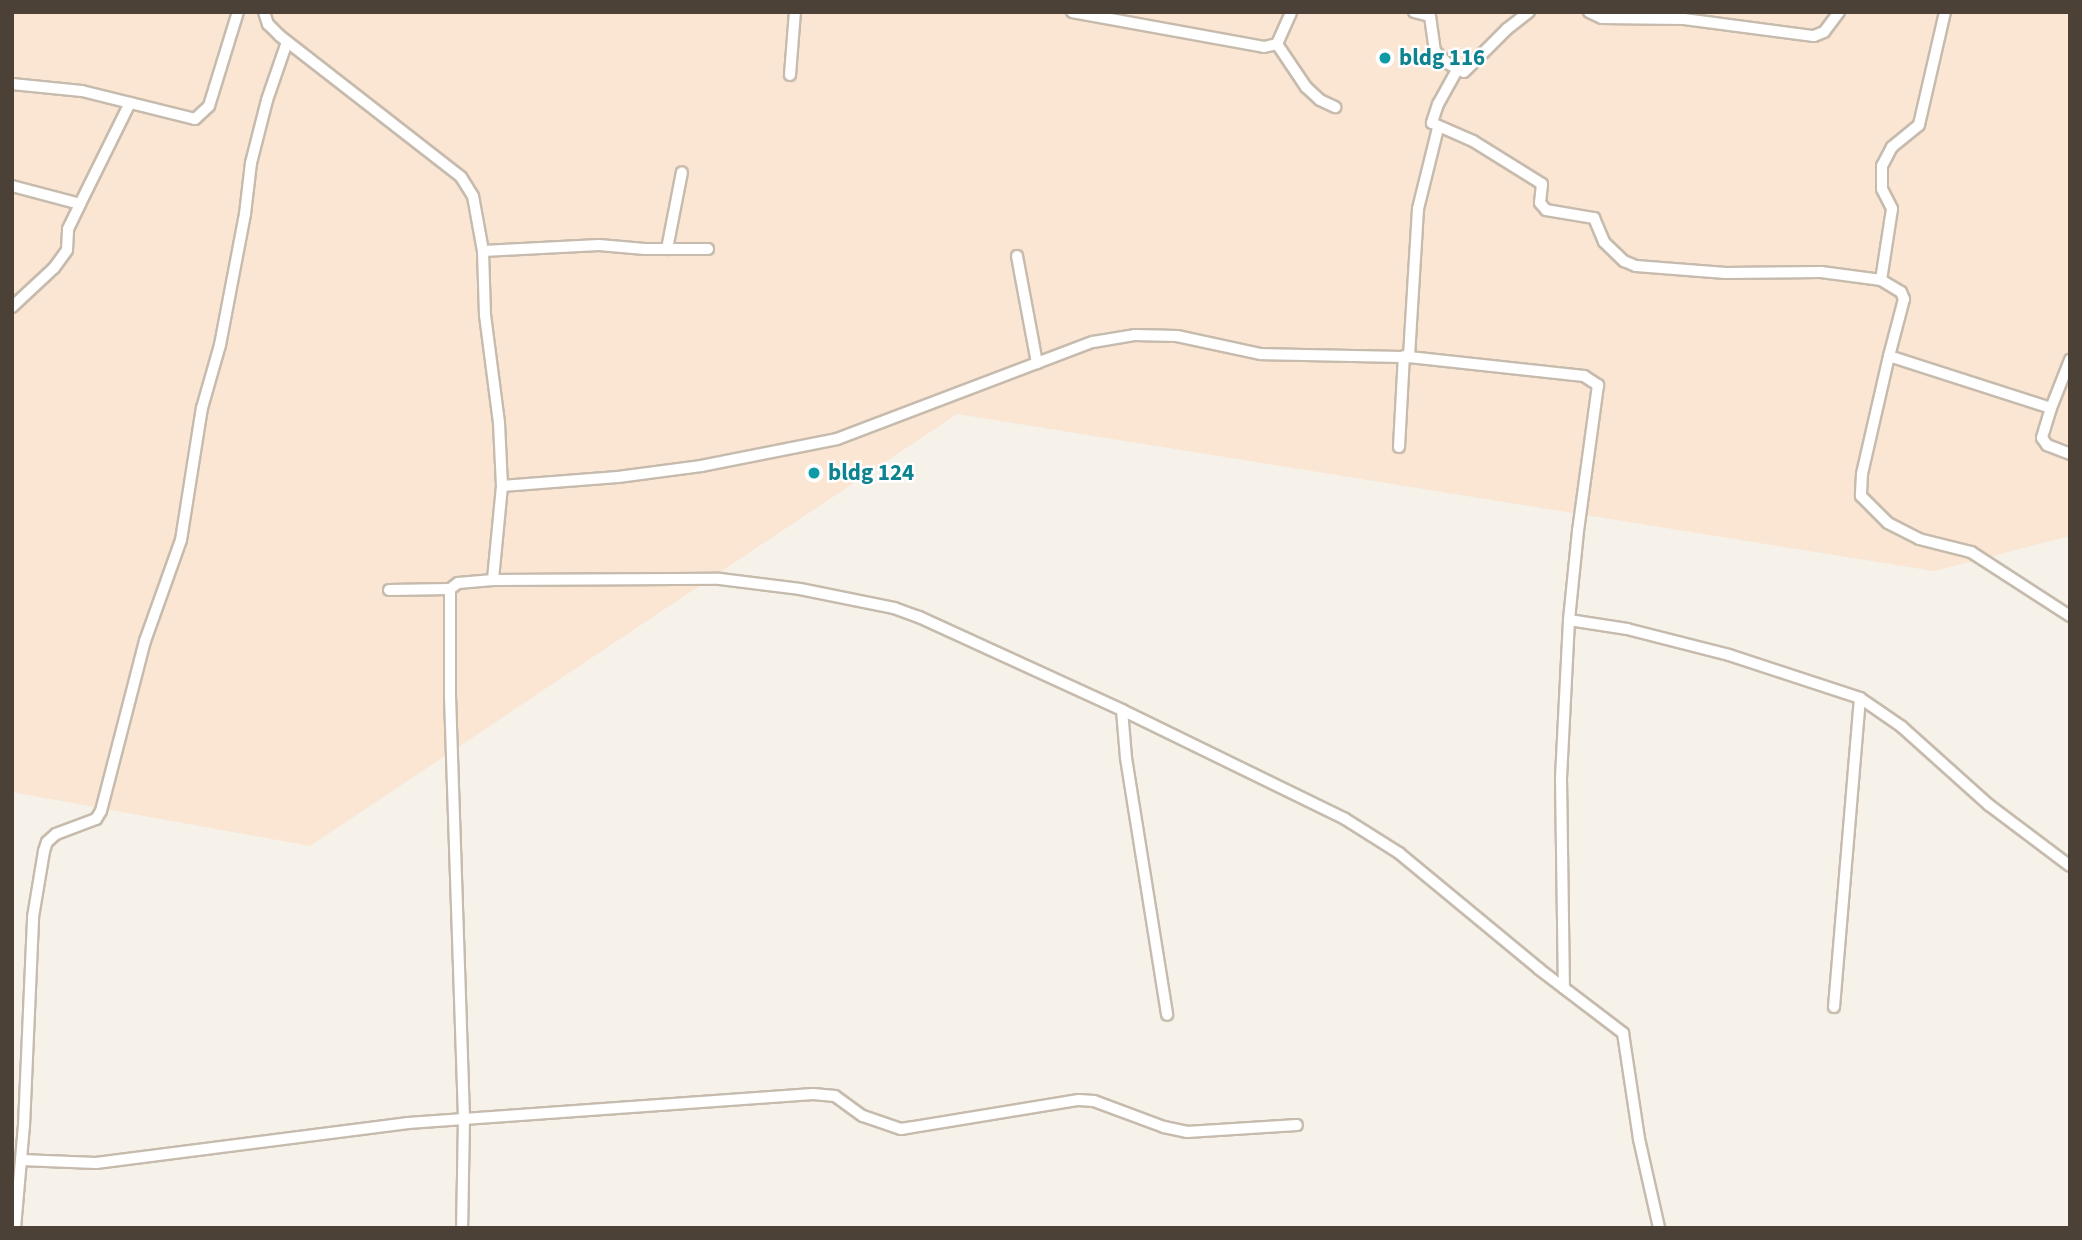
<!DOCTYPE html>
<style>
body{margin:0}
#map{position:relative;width:2082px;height:1240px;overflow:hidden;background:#f6f1e9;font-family:"Source Sans 3",sans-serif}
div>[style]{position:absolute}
.commercial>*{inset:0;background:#fae6d3}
.roads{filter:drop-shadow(2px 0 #c6bbad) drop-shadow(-2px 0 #c6bbad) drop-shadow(0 2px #c6bbad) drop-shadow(0 -2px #c6bbad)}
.minor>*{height:10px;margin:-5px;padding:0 5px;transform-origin:5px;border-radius:5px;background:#fff}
.dots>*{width:19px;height:19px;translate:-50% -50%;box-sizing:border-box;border:4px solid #fff;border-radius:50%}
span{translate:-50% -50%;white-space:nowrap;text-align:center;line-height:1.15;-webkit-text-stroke:5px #fff;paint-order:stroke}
.culture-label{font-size:23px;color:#0d838f;font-weight:700}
.left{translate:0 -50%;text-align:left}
.frame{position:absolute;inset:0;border:14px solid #4b4136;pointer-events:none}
</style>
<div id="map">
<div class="commercial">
<div style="clip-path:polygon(12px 12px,2070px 12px,2070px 536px,1934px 571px,957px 414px,310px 846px,12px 792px)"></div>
</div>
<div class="roads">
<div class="minor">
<div style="left:264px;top:12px;width:13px;rotate:72deg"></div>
<div style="left:268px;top:24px;width:17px;rotate:45deg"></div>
<div style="left:280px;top:36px;width:229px;rotate:37.9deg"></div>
<div style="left:461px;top:177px;width:22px;rotate:58deg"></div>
<div style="left:473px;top:196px;width:56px;rotate:79.7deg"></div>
<div style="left:483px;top:251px;width:64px;rotate:88.2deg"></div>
<div style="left:485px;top:315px;width:109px;rotate:82.6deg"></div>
<div style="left:499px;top:423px;width:63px;rotate:87.3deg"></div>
<div style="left:502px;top:486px;width:94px;rotate:95.5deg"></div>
<div style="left:1072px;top:12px;width:195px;rotate:10.3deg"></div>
<div style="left:1264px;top:47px;width:13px;rotate:-13deg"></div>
<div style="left:1277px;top:44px;width:35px;rotate:-66deg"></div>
<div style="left:1414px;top:12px;width:16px;rotate:14deg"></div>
<div style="left:1430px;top:16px;width:35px;rotate:82deg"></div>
<div style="left:1435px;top:51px;width:17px;rotate:45deg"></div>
<div style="left:1447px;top:63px;width:19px;rotate:28deg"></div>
<div style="left:1464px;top:72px;width:61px;rotate:-45deg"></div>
<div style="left:1507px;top:29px;width:28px;rotate:-38deg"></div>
<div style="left:1589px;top:12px;width:14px;rotate:25deg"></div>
<div style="left:1602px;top:18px;width:82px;rotate:0.7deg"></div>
<div style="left:1684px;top:19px;width:131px;rotate:7.5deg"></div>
<div style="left:1814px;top:36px;width:11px;rotate:-22deg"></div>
<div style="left:1824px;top:32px;width:25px;rotate:-53deg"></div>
<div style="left:1945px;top:12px;width:116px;rotate:103deg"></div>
<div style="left:1919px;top:125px;width:35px;rotate:141deg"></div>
<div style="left:1892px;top:147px;width:21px;rotate:118deg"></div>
<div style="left:1882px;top:166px;width:23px;rotate:90deg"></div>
<div style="left:1882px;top:189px;width:22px;rotate:63deg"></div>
<div style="left:1892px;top:209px;width:72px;rotate:98.8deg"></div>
<div style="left:1881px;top:280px;width:23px;rotate:31deg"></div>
<div style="left:1901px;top:292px;width:8px;rotate:67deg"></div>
<div style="left:1904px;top:299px;width:59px;rotate:104.7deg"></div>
<div style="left:1889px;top:356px;width:170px;rotate:17.8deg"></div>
<div style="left:2051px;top:408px;width:31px;rotate:107deg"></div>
<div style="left:2042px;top:438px;width:9px;rotate:54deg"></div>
<div style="left:2047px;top:445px;width:25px;rotate:21deg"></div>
<div style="left:1277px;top:44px;width:52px;rotate:56deg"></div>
<div style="left:1306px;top:87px;width:19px;rotate:43deg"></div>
<div style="left:1320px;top:100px;width:17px;rotate:25deg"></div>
<div style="left:1457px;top:70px;width:39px;rotate:119deg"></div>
<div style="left:1438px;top:104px;width:20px;rotate:108deg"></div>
<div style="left:1432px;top:123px;width:45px;rotate:23.7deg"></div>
<div style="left:1473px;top:141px;width:81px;rotate:31.9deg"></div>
<div style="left:1542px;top:184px;width:19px;rotate:96deg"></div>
<div style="left:1540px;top:203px;width:9px;rotate:49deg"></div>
<div style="left:1546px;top:210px;width:49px;rotate:9.5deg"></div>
<div style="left:1594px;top:218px;width:26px;rotate:67deg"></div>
<div style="left:1604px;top:242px;width:28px;rotate:44deg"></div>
<div style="left:1624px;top:261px;width:13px;rotate:23deg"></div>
<div style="left:1636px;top:266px;width:90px;rotate:4.4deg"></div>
<div style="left:1726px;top:273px;width:95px;rotate:-0.6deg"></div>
<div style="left:1821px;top:272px;width:61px;rotate:7.6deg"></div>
<div style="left:790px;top:75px;width:63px;rotate:-85.5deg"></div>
<div style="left:12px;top:84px;width:70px;rotate:5.7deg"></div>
<div style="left:82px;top:91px;width:116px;rotate:13.9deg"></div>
<div style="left:195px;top:119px;width:19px;rotate:-43deg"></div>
<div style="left:209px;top:106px;width:98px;rotate:-72.9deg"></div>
<div style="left:1438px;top:128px;width:83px;rotate:103.9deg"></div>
<div style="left:1418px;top:209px;width:148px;rotate:93.5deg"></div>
<div style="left:1409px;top:357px;width:176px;rotate:6.2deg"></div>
<div style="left:1584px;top:376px;width:17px;rotate:33deg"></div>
<div style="left:1598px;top:385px;width:147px;rotate:97.8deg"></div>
<div style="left:1578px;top:531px;width:89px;rotate:95.8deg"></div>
<div style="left:1569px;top:620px;width:158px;rotate:92.9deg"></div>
<div style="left:1561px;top:778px;width:210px;rotate:89.2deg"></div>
<div style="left:12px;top:186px;width:70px;rotate:14.8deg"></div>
<div style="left:80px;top:204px;width:113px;rotate:-63.7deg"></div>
<div style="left:667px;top:249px;width:78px;rotate:-79deg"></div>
<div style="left:483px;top:251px;width:116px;rotate:-3deg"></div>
<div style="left:599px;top:245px;width:46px;rotate:5deg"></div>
<div style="left:645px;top:249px;width:63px"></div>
<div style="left:1017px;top:256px;width:109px;rotate:79.4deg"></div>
<div style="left:12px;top:307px;width:57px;rotate:-42.9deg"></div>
<div style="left:54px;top:268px;width:22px;rotate:-54deg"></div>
<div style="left:67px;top:250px;width:21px;rotate:-87deg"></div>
<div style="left:68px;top:229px;width:28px;rotate:-64deg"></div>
<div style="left:1889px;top:356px;width:121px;rotate:102.9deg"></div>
<div style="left:1862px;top:474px;width:22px;rotate:93deg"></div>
<div style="left:1861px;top:496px;width:38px;rotate:45deg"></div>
<div style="left:1888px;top:523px;width:35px;rotate:27deg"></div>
<div style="left:1919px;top:539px;width:54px;rotate:14deg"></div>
<div style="left:1971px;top:552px;width:118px;rotate:32.9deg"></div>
<div style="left:2051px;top:408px;width:52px;rotate:-68.4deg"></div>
<div style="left:1399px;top:447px;width:91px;rotate:-86.9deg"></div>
<div style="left:502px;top:486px;width:116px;rotate:-4.4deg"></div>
<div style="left:618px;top:477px;width:84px;rotate:-7.5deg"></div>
<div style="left:701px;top:466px;width:139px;rotate:-11.2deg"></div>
<div style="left:837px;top:439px;width:274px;rotate:-20.8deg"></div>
<div style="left:1093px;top:342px;width:43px;rotate:-9.5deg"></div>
<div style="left:1135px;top:335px;width:42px;rotate:1.4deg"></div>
<div style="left:1177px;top:336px;width:86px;rotate:12.1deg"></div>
<div style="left:1261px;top:354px;width:148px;rotate:1.2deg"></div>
<div style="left:450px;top:589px;width:107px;rotate:90deg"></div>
<div style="left:450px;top:696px;width:422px;rotate:88.1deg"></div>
<div style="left:464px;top:1118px;width:110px;rotate:91deg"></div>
<div style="left:389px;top:590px;width:61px;rotate:-0.9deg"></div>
<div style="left:450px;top:589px;width:10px;rotate:-37deg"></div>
<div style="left:458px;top:583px;width:35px;rotate:-5deg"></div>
<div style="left:493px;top:580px;width:227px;rotate:-0.3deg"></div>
<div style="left:720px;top:579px;width:81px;rotate:7.1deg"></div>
<div style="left:800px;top:589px;width:96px;rotate:11.4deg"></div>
<div style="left:894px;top:608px;width:27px;rotate:20deg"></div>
<div style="left:919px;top:617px;width:223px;rotate:24.6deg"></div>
<div style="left:1122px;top:710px;width:248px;rotate:26deg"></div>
<div style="left:1345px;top:819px;width:64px;rotate:32.2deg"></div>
<div style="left:1399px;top:853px;width:182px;rotate:39.6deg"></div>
<div style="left:1539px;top:969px;width:106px;rotate:37.3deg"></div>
<div style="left:1623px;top:1033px;width:107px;rotate:81.4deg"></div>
<div style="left:1639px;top:1139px;width:91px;rotate:77.3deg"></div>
<div style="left:1569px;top:620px;width:59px;rotate:8.8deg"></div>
<div style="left:1627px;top:629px;width:105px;rotate:14.3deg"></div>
<div style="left:1729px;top:655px;width:138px;rotate:18.2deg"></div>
<div style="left:1860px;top:698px;width:51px;rotate:34.6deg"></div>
<div style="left:1902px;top:727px;width:117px;rotate:41.9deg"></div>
<div style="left:1989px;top:805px;width:101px;rotate:37deg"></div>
<div style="left:1122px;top:710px;width:48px;rotate:85.2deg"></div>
<div style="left:1126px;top:758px;width:260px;rotate:80.9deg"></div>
<div style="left:1834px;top:1007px;width:310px;rotate:-85.2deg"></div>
<div style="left:21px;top:1160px;width:75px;rotate:2.3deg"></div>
<div style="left:96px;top:1163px;width:315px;rotate:-7.3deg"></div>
<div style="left:408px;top:1123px;width:406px;rotate:-4.1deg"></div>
<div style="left:813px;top:1094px;width:22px;rotate:5deg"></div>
<div style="left:835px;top:1096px;width:34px;rotate:36deg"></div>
<div style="left:863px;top:1116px;width:40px;rotate:18.9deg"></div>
<div style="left:901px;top:1129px;width:180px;rotate:-9.3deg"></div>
<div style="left:1079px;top:1100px;width:15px;rotate:4deg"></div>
<div style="left:1094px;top:1101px;width:75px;rotate:20.4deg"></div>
<div style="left:1164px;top:1127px;width:24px;rotate:12deg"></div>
<div style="left:1187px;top:1132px;width:110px;rotate:-3.6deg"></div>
<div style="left:15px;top:1228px;width:102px;rotate:-85deg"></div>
<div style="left:24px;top:1126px;width:209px;rotate:-87.5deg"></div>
<div style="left:33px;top:917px;width:67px;rotate:-80.5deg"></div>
<div style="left:44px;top:851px;width:9px;rotate:-72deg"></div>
<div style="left:47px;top:842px;width:12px;rotate:-42deg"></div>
<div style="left:56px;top:834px;width:43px;rotate:-20.6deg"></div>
<div style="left:96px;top:819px;width:9px;rotate:-58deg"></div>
<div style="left:101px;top:811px;width:176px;rotate:-75.5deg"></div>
<div style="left:145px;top:641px;width:107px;rotate:-70.4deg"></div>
<div style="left:181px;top:540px;width:134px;rotate:-81deg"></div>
<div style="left:202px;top:408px;width:66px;rotate:-74.1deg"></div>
<div style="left:220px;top:345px;width:133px;rotate:-79.2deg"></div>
<div style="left:245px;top:214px;width:51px;rotate:-83.3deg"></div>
<div style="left:251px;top:163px;width:65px;rotate:-75.7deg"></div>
<div style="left:267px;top:100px;width:61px;rotate:-71deg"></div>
</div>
</div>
<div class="dots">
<div style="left:1385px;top:58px;background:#0f9aa8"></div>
<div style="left:814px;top:473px;background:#0f9aa8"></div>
</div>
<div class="culture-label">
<span class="left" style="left:1399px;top:58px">bldg 116</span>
<span class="left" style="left:828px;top:473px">bldg 124</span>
</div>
<div class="frame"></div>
</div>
